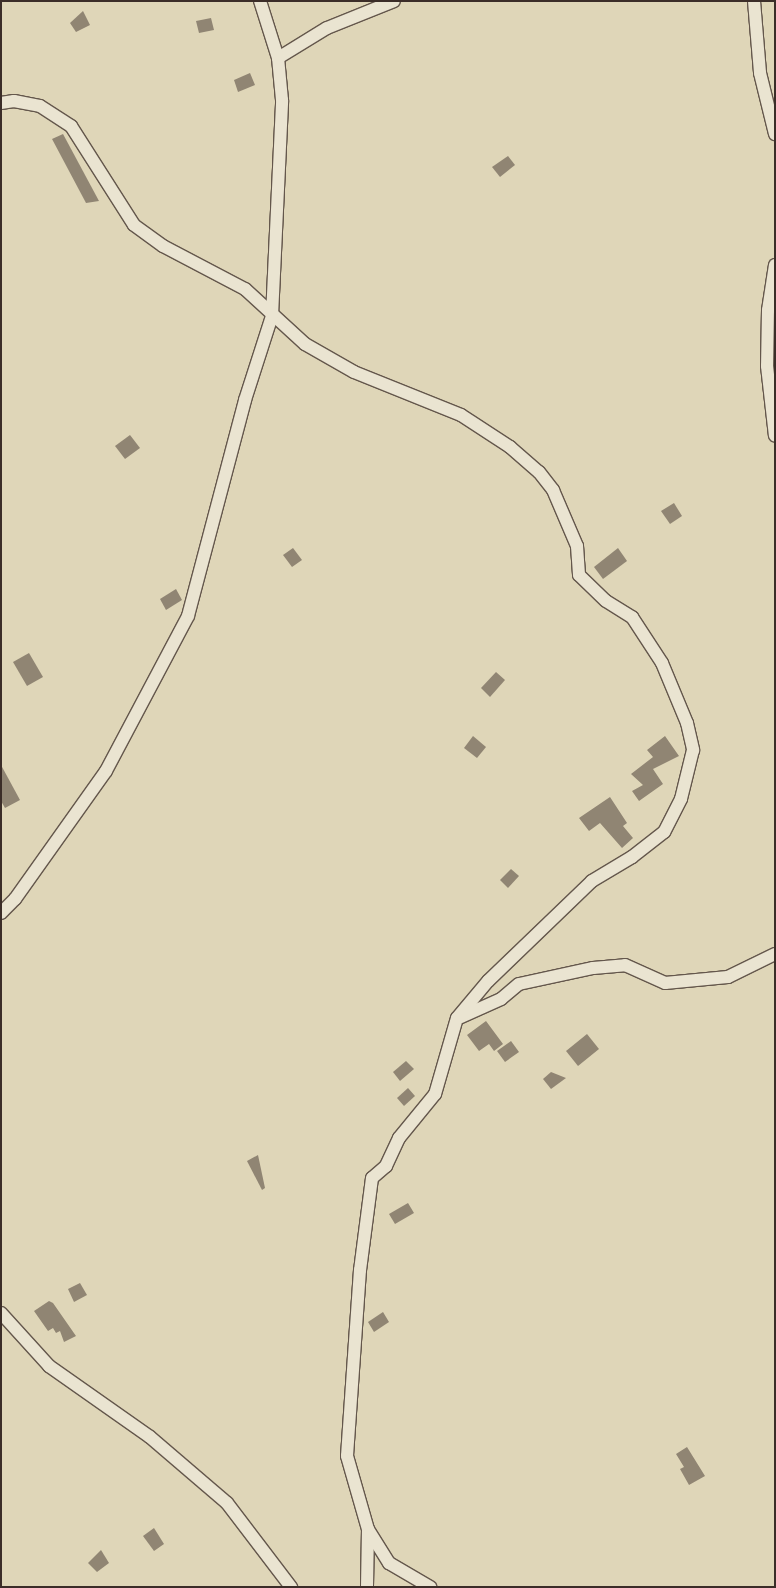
<!DOCTYPE html>
<style>
body{margin:0}
#map{position:relative;width:776px;height:1588px;overflow:hidden;background:#dfd6b8;font-family:"IM FELL DW Pica",serif}
div>[style]{position:absolute}
.building>*{inset:0;background:#908573}
.roads{filter:drop-shadow(1px 0 #64574c) drop-shadow(-1px 0 #64574c) drop-shadow(0 1px #64574c) drop-shadow(0 -1px #64574c)}
.street>*{height:12px;margin:-6px;padding:0 6px;transform-origin:6px;border-radius:6px;background:#eae4d1}
span{translate:-50% -50%;white-space:nowrap;text-align:center;line-height:1.15;-webkit-text-stroke:4px #eae4d1;paint-order:stroke}
.frame{position:absolute;inset:0;border:2px solid #3b2d28;pointer-events:none}
</style>
<div id="map">
<div class="building">
<div style="clip-path:polygon(83px 11px,90px 25px,76px 32px,70px 23px)"></div>
<div style="clip-path:polygon(211px 18px,214px 30px,199px 33px,196px 21px)"></div>
<div style="clip-path:polygon(250px 73px,255px 85px,238px 92px,234px 80px)"></div>
<div style="clip-path:polygon(63px 134px,99px 201px,86px 203px,52px 139px)"></div>
<div style="clip-path:polygon(508px 156px,515px 165px,500px 177px,492px 167px)"></div>
<div style="clip-path:polygon(130px 435px,140px 448px,125px 459px,115px 446px)"></div>
<div style="clip-path:polygon(674px 503px,682px 516px,670px 524px,661px 511px)"></div>
<div style="clip-path:polygon(293px 548px,302px 560px,292px 567px,283px 555px)"></div>
<div style="clip-path:polygon(618px 548px,627px 561px,603px 579px,594px 567px)"></div>
<div style="clip-path:polygon(176px 589px,182px 600px,166px 610px,160px 599px)"></div>
<div style="clip-path:polygon(29px 653px,43px 677px,27px 686px,13px 662px)"></div>
<div style="clip-path:polygon(496px 672px,505px 680px,490px 697px,481px 688px)"></div>
<div style="clip-path:polygon(473px 736px,486px 747px,477px 758px,464px 748px)"></div>
<div style="clip-path:polygon(665px 736px,679px 756px,653px 769px,663px 784px,639px 801px,632px 791px,643px 785px,631px 774px,653px 757px,647px 750px)"></div>
<div style="clip-path:polygon(1px 765px,20px 800px,5px 808px,1px 801px)"></div>
<div style="clip-path:polygon(610px 797px,627px 823px,623px 826px,633px 838px,622px 848px,600px 823px,589px 831px,579px 818px)"></div>
<div style="clip-path:polygon(511px 869px,519px 876px,508px 888px,500px 880px)"></div>
<div style="clip-path:polygon(486px 1021px,503px 1044px,494px 1051px,489px 1044px,479px 1051px,467px 1035px)"></div>
<div style="clip-path:polygon(587px 1034px,599px 1049px,578px 1066px,566px 1051px)"></div>
<div style="clip-path:polygon(511px 1041px,519px 1052px,505px 1062px,497px 1051px)"></div>
<div style="clip-path:polygon(406px 1061px,414px 1069px,400px 1081px,393px 1072px)"></div>
<div style="clip-path:polygon(551px 1072px,566px 1078px,551px 1089px,543px 1079px)"></div>
<div style="clip-path:polygon(408px 1088px,415px 1096px,404px 1106px,397px 1098px)"></div>
<div style="clip-path:polygon(258px 1155px,265px 1188px,262px 1190px,247px 1161px)"></div>
<div style="clip-path:polygon(408px 1203px,414px 1213px,395px 1224px,389px 1214px)"></div>
<div style="clip-path:polygon(80px 1283px,87px 1295px,74px 1302px,68px 1289px)"></div>
<div style="clip-path:polygon(49px 1301px,53px 1303px,76px 1336px,64px 1342px,60px 1331px,56px 1333px,53px 1328px,48px 1331px,34px 1311px)"></div>
<div style="clip-path:polygon(383px 1312px,389px 1322px,374px 1332px,368px 1322px)"></div>
<div style="clip-path:polygon(687px 1447px,705px 1476px,689px 1485px,680px 1469px,684px 1467px,676px 1454px)"></div>
<div style="clip-path:polygon(154px 1528px,164px 1544px,154px 1551px,143px 1536px)"></div>
<div style="clip-path:polygon(101px 1550px,109px 1563px,97px 1572px,88px 1563px)"></div>
</div>
<div class="roads">
<div class="street">
<div style="left:754px;top:1px;width:72px;rotate:85.2deg"></div>
<div style="left:760px;top:73px;width:63px;rotate:76.2deg"></div>
<div style="left:278px;top:58px;width:57px;rotate:-31.5deg"></div>
<div style="left:327px;top:28px;width:72px;rotate:-21.9deg"></div>
<div style="left:1px;top:103px;width:13px;rotate:-9deg"></div>
<div style="left:14px;top:101px;width:26px;rotate:11deg"></div>
<div style="left:40px;top:106px;width:37px;rotate:33deg"></div>
<div style="left:71px;top:126px;width:117px;rotate:57.5deg"></div>
<div style="left:134px;top:225px;width:36px;rotate:36deg"></div>
<div style="left:163px;top:246px;width:93px;rotate:27.7deg"></div>
<div style="left:245px;top:289px;width:81px;rotate:42.5deg"></div>
<div style="left:305px;top:344px;width:56px;rotate:29.7deg"></div>
<div style="left:354px;top:372px;width:115px;rotate:21.9deg"></div>
<div style="left:461px;top:415px;width:59px;rotate:33.1deg"></div>
<div style="left:510px;top:447px;width:38px;rotate:41deg"></div>
<div style="left:539px;top:472px;width:23px;rotate:52deg"></div>
<div style="left:553px;top:490px;width:61px;rotate:66.8deg"></div>
<div style="left:577px;top:546px;width:29px;rotate:86deg"></div>
<div style="left:579px;top:575px;width:37px;rotate:44deg"></div>
<div style="left:606px;top:601px;width:31px;rotate:32deg"></div>
<div style="left:632px;top:617px;width:55px;rotate:56.9deg"></div>
<div style="left:662px;top:663px;width:65px;rotate:67.4deg"></div>
<div style="left:687px;top:723px;width:28px;rotate:77deg"></div>
<div style="left:693px;top:750px;width:50px;rotate:103.8deg"></div>
<div style="left:681px;top:799px;width:37px;rotate:117deg"></div>
<div style="left:664px;top:832px;width:41px;rotate:142deg"></div>
<div style="left:632px;top:857px;width:47px;rotate:149deg"></div>
<div style="left:592px;top:881px;width:144px;rotate:136.1deg"></div>
<div style="left:488px;top:981px;width:48px;rotate:130deg"></div>
<div style="left:457px;top:1018px;width:79px;rotate:106.1deg"></div>
<div style="left:435px;top:1094px;width:57px;rotate:129.3deg"></div>
<div style="left:399px;top:1138px;width:31px;rotate:115deg"></div>
<div style="left:386px;top:1166px;width:18px;rotate:139deg"></div>
<div style="left:372px;top:1178px;width:93px;rotate:97.4deg"></div>
<div style="left:360px;top:1270px;width:186px;rotate:94deg"></div>
<div style="left:347px;top:1456px;width:76px;rotate:74deg"></div>
<div style="left:368px;top:1529px;width:58px;rotate:91deg"></div>
<div style="left:775px;top:265px;width:46px;rotate:98.8deg"></div>
<div style="left:768px;top:310px;width:56px;rotate:91deg"></div>
<div style="left:767px;top:366px;width:70px;rotate:83.5deg"></div>
<div style="left:1px;top:913px;width:20px;rotate:-45deg"></div>
<div style="left:15px;top:899px;width:157px;rotate:-54.6deg"></div>
<div style="left:106px;top:771px;width:175px;rotate:-62.1deg"></div>
<div style="left:188px;top:616px;width:223px;rotate:-75.2deg"></div>
<div style="left:245px;top:400px;width:88px;rotate:-72.2deg"></div>
<div style="left:272px;top:316px;width:216px;rotate:-87.3deg"></div>
<div style="left:282px;top:100px;width:42px;rotate:-95.4deg"></div>
<div style="left:278px;top:58px;width:60px;rotate:-107.5deg"></div>
<div style="left:461px;top:1017px;width:44px;rotate:-24.2deg"></div>
<div style="left:501px;top:999px;width:23px;rotate:-40deg"></div>
<div style="left:519px;top:984px;width:76px;rotate:-12.2deg"></div>
<div style="left:593px;top:968px;width:32px;rotate:-5deg"></div>
<div style="left:625px;top:965px;width:44px;rotate:24.2deg"></div>
<div style="left:665px;top:983px;width:63px;rotate:-5.4deg"></div>
<div style="left:728px;top:977px;width:52px;rotate:-26.1deg"></div>
<div style="left:1px;top:1313px;width:72px;rotate:47.8deg"></div>
<div style="left:49px;top:1366px;width:123px;rotate:35.1deg"></div>
<div style="left:150px;top:1437px;width:101px;rotate:40.6deg"></div>
<div style="left:227px;top:1503px;width:106px;rotate:52.7deg"></div>
<div style="left:369px;top:1531px;width:38px;rotate:58deg"></div>
<div style="left:389px;top:1563px;width:48px;rotate:30.3deg"></div>
</div>
</div>
<div class="frame"></div>
</div>
